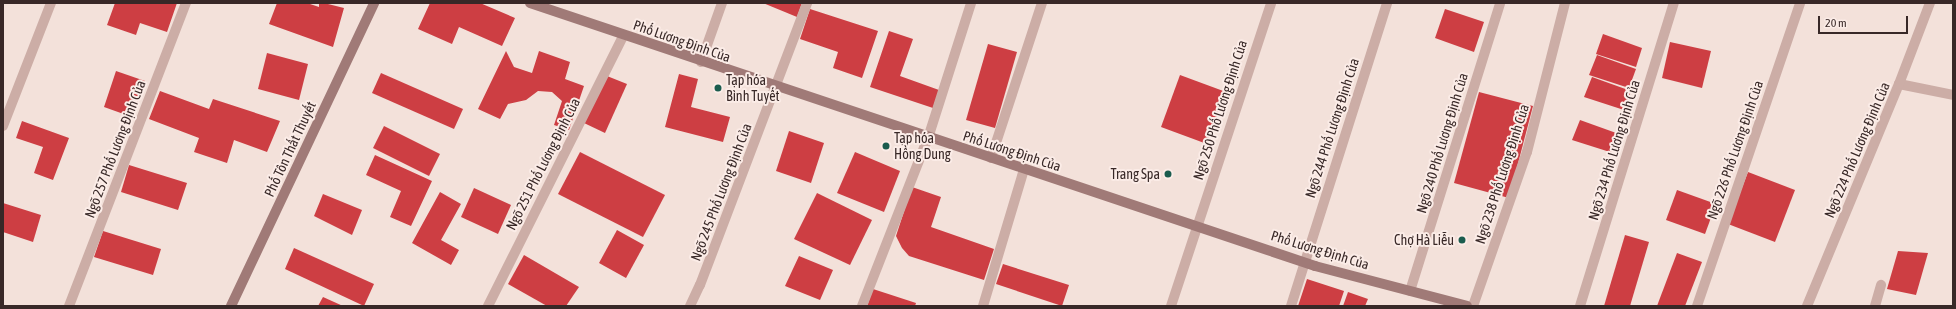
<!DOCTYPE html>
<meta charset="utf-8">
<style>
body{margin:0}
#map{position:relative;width:1956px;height:309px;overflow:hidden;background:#f3e1da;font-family:"Asap Condensed",sans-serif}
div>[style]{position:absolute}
.building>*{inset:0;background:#cd3e43}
.street>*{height:10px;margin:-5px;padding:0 5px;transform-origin:5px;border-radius:5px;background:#ccada6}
.secondary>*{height:10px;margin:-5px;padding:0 5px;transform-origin:5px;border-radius:5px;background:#a07a77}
.dots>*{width:11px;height:11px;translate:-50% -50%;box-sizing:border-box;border:2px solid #fbece7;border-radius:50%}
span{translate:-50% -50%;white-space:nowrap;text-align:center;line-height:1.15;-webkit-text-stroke:4px #fbece7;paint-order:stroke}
.street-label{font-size:14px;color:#382827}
.poi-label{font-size:14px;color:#382827}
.left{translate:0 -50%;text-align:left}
.right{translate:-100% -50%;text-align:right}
.frame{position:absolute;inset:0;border:4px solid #382827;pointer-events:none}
.scale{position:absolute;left:1818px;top:16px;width:90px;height:18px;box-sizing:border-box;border:2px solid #382827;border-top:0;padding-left:5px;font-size:12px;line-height:14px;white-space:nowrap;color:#382827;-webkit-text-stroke:3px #fbece7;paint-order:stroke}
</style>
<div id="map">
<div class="building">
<div style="clip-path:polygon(115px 3px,177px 3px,167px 32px,140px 23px,136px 35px,107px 25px)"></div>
<div style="clip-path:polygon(277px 3px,307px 3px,319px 7px,319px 3px,324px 3px,344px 8px,333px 47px,269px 24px)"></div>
<div style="clip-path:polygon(430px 3px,480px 3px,515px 18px,502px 46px,459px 27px,452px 44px,418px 29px)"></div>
<div style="clip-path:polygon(763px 3px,802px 3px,797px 17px)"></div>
<div style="clip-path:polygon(810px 9px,878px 31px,862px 78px,833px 68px,838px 52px,800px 39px)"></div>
<div style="clip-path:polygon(1445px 9px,1484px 22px,1474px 52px,1435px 38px)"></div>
<div style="clip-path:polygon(889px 31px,913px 39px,900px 76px,939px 90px,933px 108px,870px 87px)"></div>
<div style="clip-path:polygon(1603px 34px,1642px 48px,1636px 67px,1596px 54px)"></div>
<div style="clip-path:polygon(1670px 42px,1711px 51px,1702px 88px,1662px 78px)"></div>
<div style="clip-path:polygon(988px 44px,1017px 52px,995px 128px,966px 120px)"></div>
<div style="clip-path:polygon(506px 51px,514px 67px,532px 73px,539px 51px,570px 62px,565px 79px,584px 86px,569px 130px,554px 125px,562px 101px,552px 92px,538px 91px,526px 100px,508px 104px,500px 119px,478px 109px)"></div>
<div style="clip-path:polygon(267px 53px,308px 64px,299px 100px,258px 89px)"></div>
<div style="clip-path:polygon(1597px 55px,1636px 69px,1629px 88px,1589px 75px)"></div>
<div style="clip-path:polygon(116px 71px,145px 81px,132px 117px,104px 107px)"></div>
<div style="clip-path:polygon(381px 73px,463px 109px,454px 129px,372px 93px)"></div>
<div style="clip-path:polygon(679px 74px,698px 79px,691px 107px,730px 117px,723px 142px,665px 127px)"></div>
<div style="clip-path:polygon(1180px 75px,1226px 92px,1207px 144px,1161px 127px)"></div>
<div style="clip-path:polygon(607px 76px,627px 84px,605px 133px,584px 123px)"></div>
<div style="clip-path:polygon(1592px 77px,1631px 91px,1624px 110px,1584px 97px)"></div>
<div style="clip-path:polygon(160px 91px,209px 109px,213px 99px,280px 121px,267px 152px,234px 140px,227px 163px,194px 152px,199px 138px,149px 119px)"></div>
<div style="clip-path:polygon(1479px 92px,1533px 106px,1509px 198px,1454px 183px)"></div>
<div style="clip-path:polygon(1580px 120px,1619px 134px,1613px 153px,1572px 140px)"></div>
<div style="clip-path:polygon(22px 121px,69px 138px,53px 180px,34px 173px,43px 147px,16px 138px)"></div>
<div style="clip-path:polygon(384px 126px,440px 154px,429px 176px,373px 148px)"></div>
<div style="clip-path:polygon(789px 131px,824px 143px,811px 183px,776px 171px)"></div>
<div style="clip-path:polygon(580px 152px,665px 195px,643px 237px,558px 194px)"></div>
<div style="clip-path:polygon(855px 152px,900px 171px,884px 212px,837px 193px)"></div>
<div style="clip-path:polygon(375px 155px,432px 181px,411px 226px,390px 217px,401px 191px,366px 175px)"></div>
<div style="clip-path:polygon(129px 165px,187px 183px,178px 210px,121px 192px)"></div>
<div style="clip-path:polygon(1748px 172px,1795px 190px,1775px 242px,1728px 224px)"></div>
<div style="clip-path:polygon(912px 187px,941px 197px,931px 227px,994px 249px,984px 280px,909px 256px,902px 248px,896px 236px)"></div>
<div style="clip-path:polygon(474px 188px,511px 205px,498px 234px,461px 217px)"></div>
<div style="clip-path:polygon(1677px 190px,1716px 204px,1705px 234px,1666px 220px)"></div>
<div style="clip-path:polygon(440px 192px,461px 204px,441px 240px,459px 250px,451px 265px,412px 243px)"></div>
<div style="clip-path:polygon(817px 193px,872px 220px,850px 265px,794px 239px)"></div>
<div style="clip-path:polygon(323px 194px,362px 210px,352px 235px,314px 216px)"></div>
<div style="clip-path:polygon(3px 203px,41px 215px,33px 242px,3px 232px)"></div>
<div style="clip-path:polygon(617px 230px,644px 245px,626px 278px,599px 263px)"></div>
<div style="clip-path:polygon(103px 231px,161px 249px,153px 275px,94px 257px)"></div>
<div style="clip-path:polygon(1625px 235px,1649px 242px,1630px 306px,1604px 306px)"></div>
<div style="clip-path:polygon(294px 248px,374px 284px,364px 306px,285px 269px)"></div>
<div style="clip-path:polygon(1898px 251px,1928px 253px,1916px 295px,1887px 289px)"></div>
<div style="clip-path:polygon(1677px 253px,1702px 262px,1685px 306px,1657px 306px)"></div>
<div style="clip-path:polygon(524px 255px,579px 287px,566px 306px,547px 306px,508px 284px)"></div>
<div style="clip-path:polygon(799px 256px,833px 270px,820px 300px,785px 286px)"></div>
<div style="clip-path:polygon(1003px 264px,1069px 285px,1062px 306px,996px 284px)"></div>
<div style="clip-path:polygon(1307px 279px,1344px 291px,1339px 306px,1298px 306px)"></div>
<div style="clip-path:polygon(873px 289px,916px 303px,915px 306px,867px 306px)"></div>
<div style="clip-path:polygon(1348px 292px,1368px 299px,1365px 306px,1343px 306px)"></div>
<div style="clip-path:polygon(323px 297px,343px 306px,318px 306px)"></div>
</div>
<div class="street">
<div style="left:701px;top:62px;width:63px;rotate:-70.4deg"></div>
<div style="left:1899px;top:84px;width:55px;rotate:11.5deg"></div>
<div style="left:3px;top:126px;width:132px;rotate:-68.7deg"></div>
<div style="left:991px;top:158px;width:163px;rotate:-71.8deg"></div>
<div style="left:1410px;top:291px;width:302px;rotate:-72.6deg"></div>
<div style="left:69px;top:306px;width:325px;rotate:-68.9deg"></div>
<div style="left:488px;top:306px;width:303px;rotate:-63.4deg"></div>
<div style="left:690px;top:306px;width:23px;rotate:-65deg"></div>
<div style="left:700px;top:285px;width:302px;rotate:-69.2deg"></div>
<div style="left:862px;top:306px;width:180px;rotate:-68.6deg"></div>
<div style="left:928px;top:138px;width:142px;rotate:-72.3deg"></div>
<div style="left:983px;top:306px;width:143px;rotate:-73.3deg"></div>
<div style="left:1171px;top:306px;width:319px;rotate:-71.7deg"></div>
<div style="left:1291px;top:306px;width:318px;rotate:-72.4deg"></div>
<div style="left:1473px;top:306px;width:163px;rotate:-70.7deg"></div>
<div style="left:1527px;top:152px;width:154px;rotate:-75.7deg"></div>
<div style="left:1580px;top:306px;width:317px;rotate:-72.8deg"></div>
<div style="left:1697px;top:306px;width:320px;rotate:-71.2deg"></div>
<div style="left:1807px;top:306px;width:240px;rotate:-67.5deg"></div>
<div style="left:1899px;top:84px;width:87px;rotate:-69.1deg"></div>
<div style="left:1875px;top:306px;width:22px;rotate:-74deg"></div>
</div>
<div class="secondary">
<div style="left:530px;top:3px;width:828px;rotate:18.52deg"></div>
<div style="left:1315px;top:266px;width:157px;rotate:14.7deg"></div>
<div style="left:231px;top:306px;width:335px;rotate:-64.7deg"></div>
</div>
<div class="dots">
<div style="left:718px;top:88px;background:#1a5c4e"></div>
<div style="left:886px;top:146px;background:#1a5c4e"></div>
<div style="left:1168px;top:174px;background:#1a5c4e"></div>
<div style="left:1462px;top:240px;background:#1a5c4e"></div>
</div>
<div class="street-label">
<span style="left:682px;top:41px;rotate:19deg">Phố Lương Định Của</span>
<span style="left:1220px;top:110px;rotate:-72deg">Ngõ 250 Phố Lương Định Của</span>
<span style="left:1332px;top:128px;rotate:-72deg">Ngõ 244 Phố Lương Định Của</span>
<span style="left:1442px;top:143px;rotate:-73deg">Ngõ 240 Phố Lương Định Của</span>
<span style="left:115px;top:149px;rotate:-69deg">Ngõ 257 Phố Lương Định Của</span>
<span style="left:290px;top:149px;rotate:-65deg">Phố Tôn Thất Thuyết</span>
<span style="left:1614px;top:150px;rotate:-73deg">Ngõ 234 Phố Lương Định Của</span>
<span style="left:1735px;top:150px;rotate:-71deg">Ngõ 226 Phố Lương Định Của</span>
<span style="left:1857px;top:150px;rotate:-67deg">Ngõ 224 Phố Lương Định Của</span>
<span style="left:1012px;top:151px;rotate:18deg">Phố Lương Định Của</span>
<span style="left:543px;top:164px;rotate:-63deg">Ngõ 251 Phố Lương Định Của</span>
<span style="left:1502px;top:174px;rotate:-72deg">Ngõ 238 Phố Lương Định Của</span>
<span style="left:721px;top:192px;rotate:-69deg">Ngõ 245 Phố Lương Định Của</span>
<span style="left:1320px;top:250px;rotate:17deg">Phố Lương Định Của</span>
</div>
<div class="poi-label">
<span class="left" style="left:726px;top:88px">Tạp hóa<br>Bình Tuyết</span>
<span class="left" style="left:894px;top:146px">Tạp hóa<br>Hồng Dung</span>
<span class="right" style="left:1160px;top:174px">Trang Spa</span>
<span class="right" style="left:1454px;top:240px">Chợ Hà Liễu</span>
</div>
<div class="frame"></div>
<div class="scale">20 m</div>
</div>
